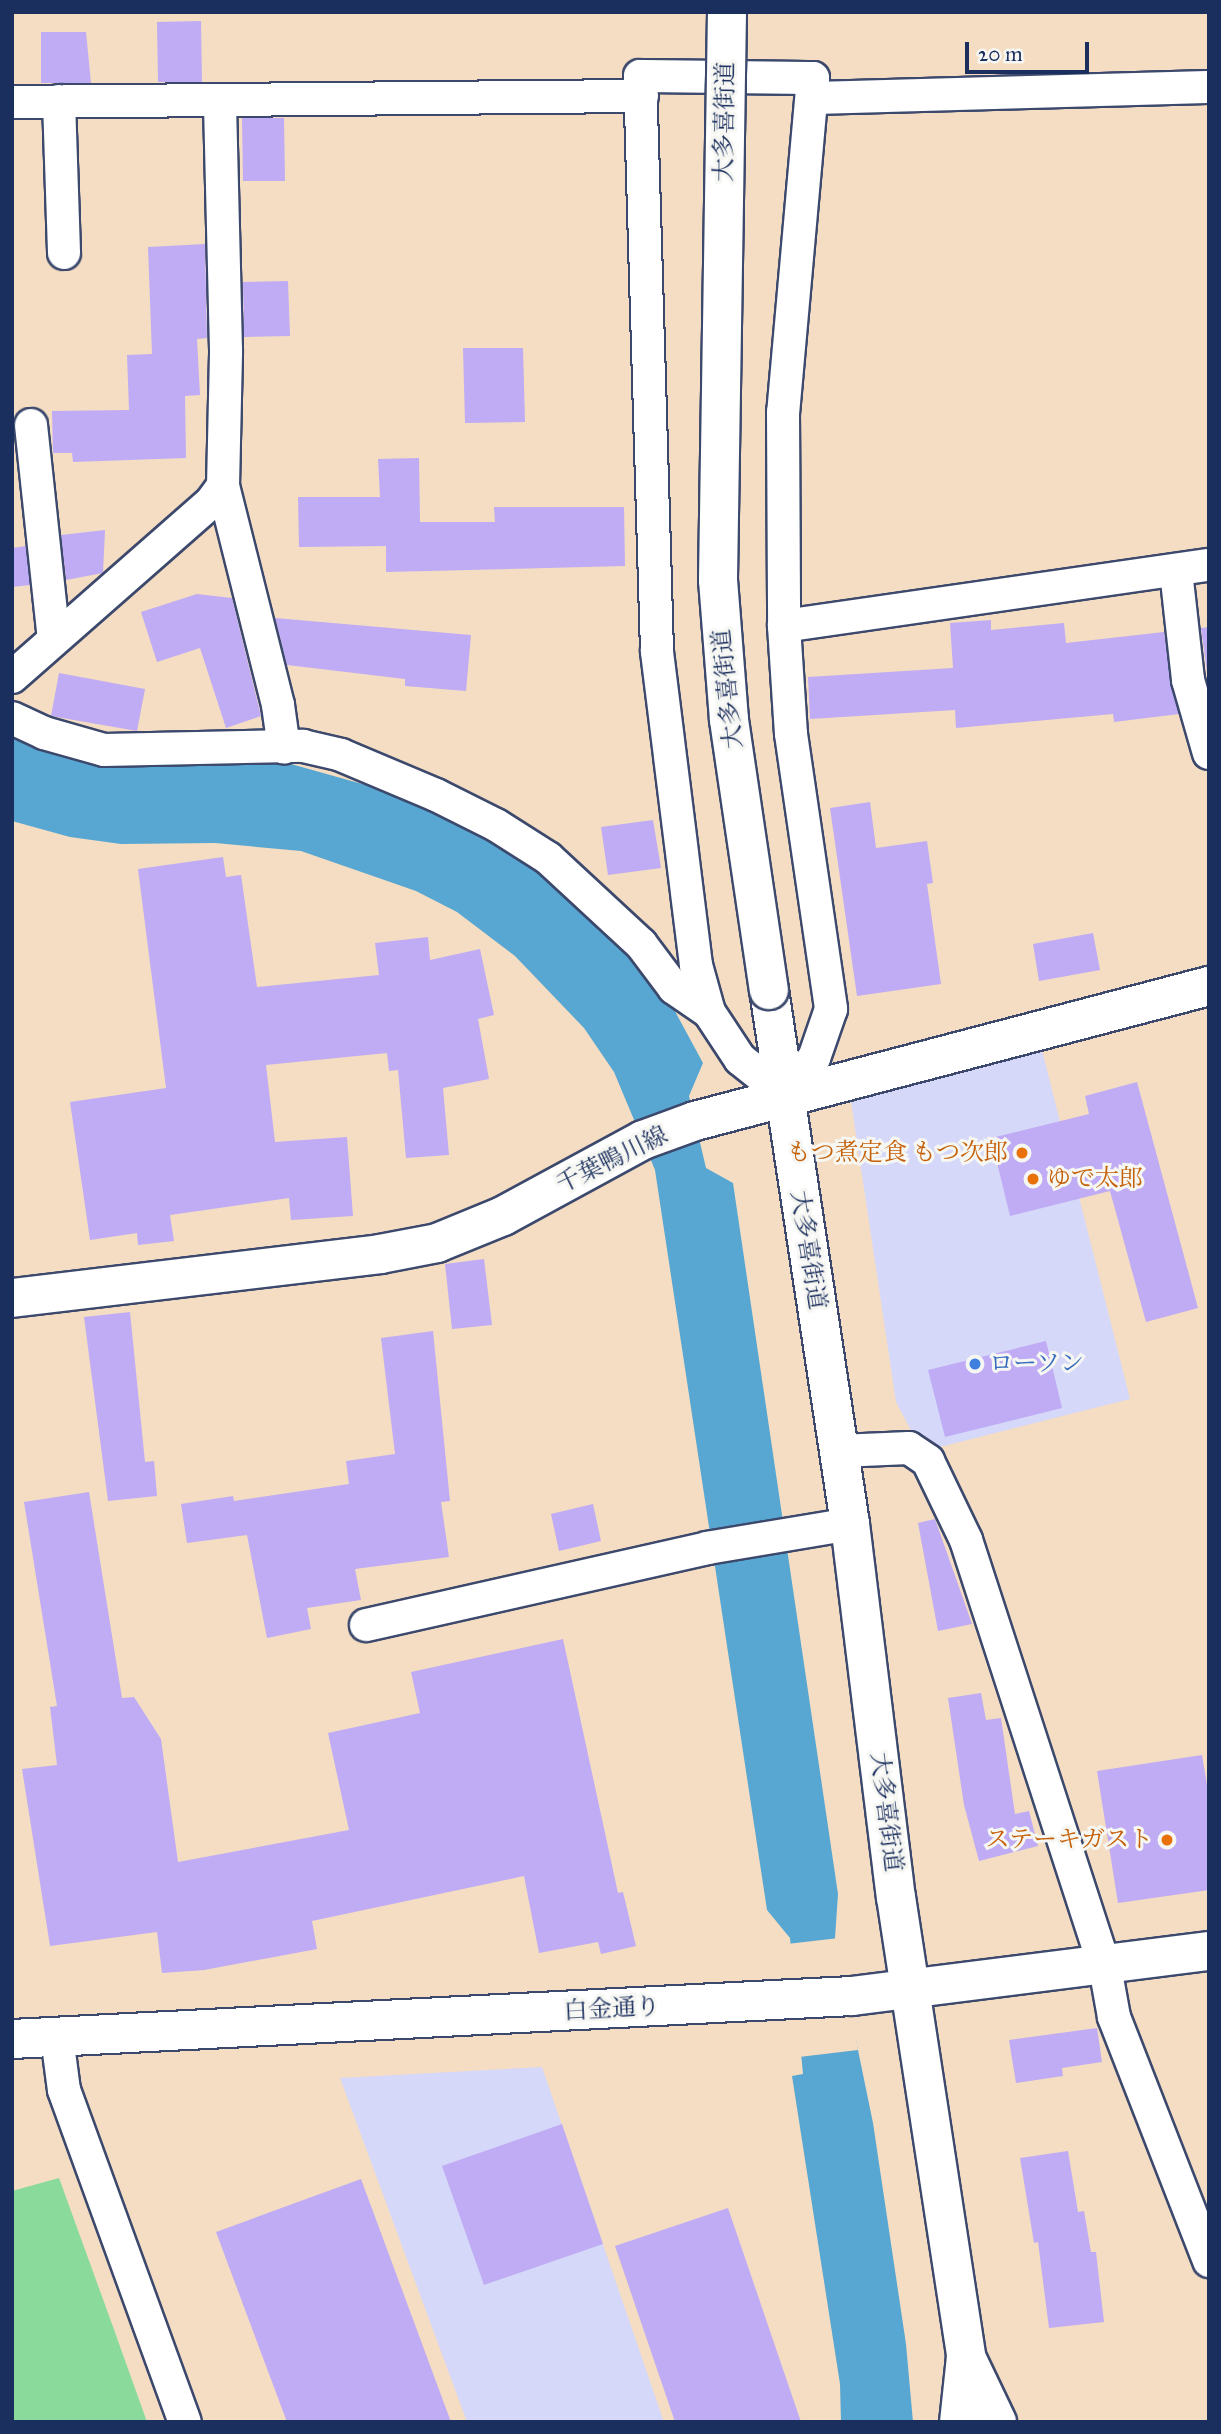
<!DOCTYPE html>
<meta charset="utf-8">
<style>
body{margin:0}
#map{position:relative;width:1221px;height:2434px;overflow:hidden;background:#f4ddc2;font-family:"IM FELL Great Primer","Noto Serif JP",serif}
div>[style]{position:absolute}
.built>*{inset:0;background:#d6d8f9}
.green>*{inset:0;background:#89da9b}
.water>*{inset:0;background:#58a7d2}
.pier>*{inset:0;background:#f4ddc2}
.building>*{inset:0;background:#bfacf4}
.roads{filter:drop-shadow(2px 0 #3c496d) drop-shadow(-2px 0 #3c496d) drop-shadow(0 2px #3c496d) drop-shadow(0 -2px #3c496d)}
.minor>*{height:32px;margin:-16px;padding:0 16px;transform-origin:16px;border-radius:16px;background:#fff}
.tertiary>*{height:38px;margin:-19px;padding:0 19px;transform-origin:19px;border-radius:19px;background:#fff}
.primary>*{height:38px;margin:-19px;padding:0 19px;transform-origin:19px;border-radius:19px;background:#fff}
.trunk>*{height:38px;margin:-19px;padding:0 19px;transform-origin:19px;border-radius:19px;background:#fff}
.bridges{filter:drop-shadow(2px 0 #3c496d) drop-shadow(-2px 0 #3c496d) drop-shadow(0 2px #3c496d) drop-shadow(0 -2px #3c496d)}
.trunk-bridge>*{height:38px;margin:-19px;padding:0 19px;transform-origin:19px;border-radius:19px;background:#fff}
.dots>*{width:19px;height:19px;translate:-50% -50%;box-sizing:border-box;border:4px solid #f6f6f2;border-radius:50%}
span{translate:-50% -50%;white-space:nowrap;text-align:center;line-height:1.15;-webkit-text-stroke:6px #f6f6f2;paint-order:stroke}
.street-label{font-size:24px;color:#1b2f5e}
.food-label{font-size:24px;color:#c56008}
.right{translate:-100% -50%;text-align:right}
.left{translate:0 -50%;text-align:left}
.shop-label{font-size:24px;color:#366cbe}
.frame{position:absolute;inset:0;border:14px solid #1b2f5e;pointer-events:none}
.scale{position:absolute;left:965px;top:42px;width:124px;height:32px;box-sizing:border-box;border:4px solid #1b2f5e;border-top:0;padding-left:9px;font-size:21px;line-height:24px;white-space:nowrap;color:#1b2f5e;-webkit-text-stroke:5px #f6f6f2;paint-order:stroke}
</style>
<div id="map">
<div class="built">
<div style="clip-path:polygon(1042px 1050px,1130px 1399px,936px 1448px,915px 1438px,896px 1402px,851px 1102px)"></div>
<div style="clip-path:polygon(542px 2067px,664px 2422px,467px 2422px,340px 2078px)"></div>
</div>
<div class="green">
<div style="clip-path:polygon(59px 2178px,112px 2324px,147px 2422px,12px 2422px,12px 2191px)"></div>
</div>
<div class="water">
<div style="clip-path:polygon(12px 729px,291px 764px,412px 798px,537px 864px,633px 954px,670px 1002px,703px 1063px,689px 1096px,706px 1168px,733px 1183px,838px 1894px,835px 1938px,873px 2123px,906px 2344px,913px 2422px,841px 2422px,840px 2384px,792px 2076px,803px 2074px,790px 1938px,767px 1910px,655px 1170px,614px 1072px,584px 1028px,515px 956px,457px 912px,416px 891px,301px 851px,215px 843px,121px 844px,70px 837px,12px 821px)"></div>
</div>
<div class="pier">
<div style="clip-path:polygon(839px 1938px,858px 2050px,799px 2057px,787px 1944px)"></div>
</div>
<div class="building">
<div style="clip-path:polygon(201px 21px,202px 82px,158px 82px,157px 22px)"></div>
<div style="clip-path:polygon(41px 32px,86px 32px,91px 83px,41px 83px)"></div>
<div style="clip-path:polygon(242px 118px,284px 118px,285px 181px,243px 181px)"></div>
<div style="clip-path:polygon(205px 244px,207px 338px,197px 339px,200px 395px,185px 396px,186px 458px,73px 462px,72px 453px,53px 453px,52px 411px,129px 410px,127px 355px,152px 354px,148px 247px)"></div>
<div style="clip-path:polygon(288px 281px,290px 336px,244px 337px,243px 282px)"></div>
<div style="clip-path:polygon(463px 348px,523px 348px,525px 422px,465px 423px)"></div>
<div style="clip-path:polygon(419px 458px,420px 522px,495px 522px,494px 507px,624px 507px,625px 566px,386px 572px,386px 546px,299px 547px,298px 497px,380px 497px,378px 459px)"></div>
<div style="clip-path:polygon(105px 530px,103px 573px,66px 580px,61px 535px)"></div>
<div style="clip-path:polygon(26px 546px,30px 585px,12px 587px,12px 548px)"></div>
<div style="clip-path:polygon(197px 594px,232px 598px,261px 716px,226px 728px,200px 648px,157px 662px,141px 612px)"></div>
<div style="clip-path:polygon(275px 618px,471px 635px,466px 691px,405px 686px,405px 679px,287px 665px)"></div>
<div style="clip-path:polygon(991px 620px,991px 630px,1064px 623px,1066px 643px,1164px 632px,1179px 714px,1114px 722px,1113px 714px,956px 728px,955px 710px,810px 719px,808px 677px,953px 668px,950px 623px)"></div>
<div style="clip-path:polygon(1209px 627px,1209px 686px,1201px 628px)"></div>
<div style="clip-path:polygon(59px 673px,145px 689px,137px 731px,51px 716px)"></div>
<div style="clip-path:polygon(870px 802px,876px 848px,927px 841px,933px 883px,927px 884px,941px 984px,857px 996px,830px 808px)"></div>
<div style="clip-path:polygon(653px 820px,661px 868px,608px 875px,601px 827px)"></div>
<div style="clip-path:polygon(223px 857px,226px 877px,241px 875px,257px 987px,379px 975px,375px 943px,428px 937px,430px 960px,480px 949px,494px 1015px,478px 1019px,489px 1079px,443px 1088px,449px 1155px,406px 1158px,398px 1070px,389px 1071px,387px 1053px,266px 1065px,275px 1142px,347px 1137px,353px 1216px,291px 1220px,289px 1198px,170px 1215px,174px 1241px,138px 1245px,137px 1233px,90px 1240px,70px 1102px,166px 1088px,138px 869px)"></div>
<div style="clip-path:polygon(1093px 933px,1100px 970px,1039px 981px,1033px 944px)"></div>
<div style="clip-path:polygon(1137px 1082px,1198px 1308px,1146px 1322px,1110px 1191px,1010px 1216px,991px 1138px,1089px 1114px,1085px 1096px)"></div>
<div style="clip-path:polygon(484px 1259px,492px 1325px,452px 1329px,445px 1264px)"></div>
<div style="clip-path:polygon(130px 1312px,145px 1462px,154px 1461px,157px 1496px,108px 1501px,84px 1317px)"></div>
<div style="clip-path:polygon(433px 1331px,450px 1501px,441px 1502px,449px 1557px,355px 1569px,361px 1600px,307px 1608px,311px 1629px,267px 1638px,247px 1535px,187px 1543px,181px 1504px,233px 1496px,234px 1501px,349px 1484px,346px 1461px,395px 1454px,381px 1338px)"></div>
<div style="clip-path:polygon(1046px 1341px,1062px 1408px,945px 1437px,928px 1370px)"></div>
<div style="clip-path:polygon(89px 1492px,122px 1698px,134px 1697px,161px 1739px,178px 1862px,349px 1830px,328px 1733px,420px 1713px,411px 1672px,563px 1639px,618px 1893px,623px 1892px,636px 1946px,601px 1954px,598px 1942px,539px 1953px,524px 1876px,312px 1921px,317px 1949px,204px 1970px,162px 1973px,157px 1932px,50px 1946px,22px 1769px,57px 1765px,50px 1707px,57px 1706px,24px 1502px)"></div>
<div style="clip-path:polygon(593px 1504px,601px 1541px,559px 1551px,551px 1514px)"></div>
<div style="clip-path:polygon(935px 1519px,972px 1624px,938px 1631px,918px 1523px)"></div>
<div style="clip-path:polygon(981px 1693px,986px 1720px,1001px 1718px,1015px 1814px,1029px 1811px,1038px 1846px,979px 1861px,964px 1805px,948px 1698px)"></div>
<div style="clip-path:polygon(1202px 1755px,1209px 1797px,1209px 1890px,1118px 1903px,1097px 1771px)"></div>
<div style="clip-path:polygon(1097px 2028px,1102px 2062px,1062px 2068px,1063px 2076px,1016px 2083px,1009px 2040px)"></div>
<div style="clip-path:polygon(562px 2124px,603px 2244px,484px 2285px,442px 2166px)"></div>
<div style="clip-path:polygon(1068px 2151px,1078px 2212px,1084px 2211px,1091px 2252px,1096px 2252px,1104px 2322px,1049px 2328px,1038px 2242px,1034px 2243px,1020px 2158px)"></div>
<div style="clip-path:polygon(361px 2179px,451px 2422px,287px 2422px,216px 2232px)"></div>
<div style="clip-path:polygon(728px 2208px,801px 2422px,675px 2422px,615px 2246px)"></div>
</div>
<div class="roads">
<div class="minor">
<div style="left:640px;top:76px;width:173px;rotate:0.7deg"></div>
<div style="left:813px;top:78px;width:335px;rotate:95.1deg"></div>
<div style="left:783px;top:412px;width:214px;rotate:89.7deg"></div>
<div style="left:784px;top:626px;width:108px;rotate:86.3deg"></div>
<div style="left:791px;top:734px;width:278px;rotate:81.7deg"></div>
<div style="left:831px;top:1009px;width:52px;rotate:109.1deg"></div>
<div style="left:814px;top:1058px;width:47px;rotate:129.8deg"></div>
<div style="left:784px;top:1094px;width:56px;rotate:-141.5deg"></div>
<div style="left:740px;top:1059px;width:56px;rotate:-123.4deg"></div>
<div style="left:709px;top:1012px;width:49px;rotate:-105.5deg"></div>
<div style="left:696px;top:965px;width:316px;rotate:-97.1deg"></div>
<div style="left:657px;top:651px;width:575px;rotate:-91.69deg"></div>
<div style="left:813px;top:98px;width:396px;rotate:-1.6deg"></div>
<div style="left:59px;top:101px;width:152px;rotate:88.1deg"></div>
<div style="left:12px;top:102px;width:630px;rotate:-0.55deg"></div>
<div style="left:31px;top:425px;width:215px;rotate:83.9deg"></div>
<div style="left:223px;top:486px;width:226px;rotate:75.9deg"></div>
<div style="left:278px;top:705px;width:43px;rotate:82.1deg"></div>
<div style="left:1176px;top:571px;width:110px;rotate:83.7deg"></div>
<div style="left:1188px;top:680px;width:76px;rotate:74deg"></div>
<div style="left:784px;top:626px;width:429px;rotate:-8.2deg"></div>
<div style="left:12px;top:677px;width:266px;rotate:-41.3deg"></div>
<div style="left:212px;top:501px;width:19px;rotate:-54deg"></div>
<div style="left:223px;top:486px;width:136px;rotate:-88.7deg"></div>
<div style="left:226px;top:350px;width:250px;rotate:-91.4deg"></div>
<div style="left:12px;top:718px;width:35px;rotate:25deg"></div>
<div style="left:44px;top:733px;width:62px;rotate:15.8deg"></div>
<div style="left:104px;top:750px;width:199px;rotate:-1.2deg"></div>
<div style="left:303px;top:746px;width:39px;rotate:13deg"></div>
<div style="left:341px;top:755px;width:103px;rotate:22.8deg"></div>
<div style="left:436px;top:795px;width:67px;rotate:26.6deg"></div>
<div style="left:496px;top:825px;width:62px;rotate:32.4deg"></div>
<div style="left:548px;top:858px;width:127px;rotate:42.8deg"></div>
<div style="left:641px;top:944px;width:55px;rotate:53.1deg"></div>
<div style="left:674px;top:988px;width:42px;rotate:34.4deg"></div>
<div style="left:839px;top:1451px;width:70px;rotate:-2.5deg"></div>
<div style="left:909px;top:1448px;width:23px;rotate:34deg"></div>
<div style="left:928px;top:1461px;width:88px;rotate:64.3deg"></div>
<div style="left:966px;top:1540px;width:449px;rotate:72deg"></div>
<div style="left:1105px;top:1967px;width:51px;rotate:79.8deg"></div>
<div style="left:1114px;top:2017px;width:262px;rotate:68.7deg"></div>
<div style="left:366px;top:1625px;width:350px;rotate:-12.7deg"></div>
<div style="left:707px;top:1548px;width:145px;rotate:-9.5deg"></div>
<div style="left:57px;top:2037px;width:53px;rotate:82.5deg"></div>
<div style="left:64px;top:2090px;width:353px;rotate:70deg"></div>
</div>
<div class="tertiary">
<div style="left:12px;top:2039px;width:841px;rotate:-2.93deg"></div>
<div style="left:852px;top:1996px;width:360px;rotate:-7.2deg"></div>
</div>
<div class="primary">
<div style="left:12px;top:1298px;width:371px;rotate:-6.8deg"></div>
<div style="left:380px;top:1254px;width:58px;rotate:-10.9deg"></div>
<div style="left:437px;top:1243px;width:71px;rotate:-22.2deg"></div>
<div style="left:503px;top:1216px;width:159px;rotate:-28.5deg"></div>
<div style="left:643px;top:1140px;width:55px;rotate:-20.1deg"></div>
<div style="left:695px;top:1121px;width:531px;rotate:-14.72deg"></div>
</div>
<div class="trunk">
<div style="left:769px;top:990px;width:540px;rotate:81.37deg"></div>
<div style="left:850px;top:1524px;width:376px;rotate:83deg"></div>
<div style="left:896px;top:1897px;width:465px;rotate:81.3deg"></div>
<div style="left:966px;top:2357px;width:65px;rotate:96.1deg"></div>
<div style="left:966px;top:2357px;width:72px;rotate:64.5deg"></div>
</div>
</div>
<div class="bridges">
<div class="trunk-bridge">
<div style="left:727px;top:12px;width:568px;rotate:90.91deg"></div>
<div style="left:718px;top:580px;width:140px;rotate:85.5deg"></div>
<div style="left:729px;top:720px;width:273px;rotate:81.6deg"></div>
</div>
</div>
<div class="dots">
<div style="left:1022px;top:1153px;background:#e8710a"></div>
<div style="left:1033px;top:1179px;background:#e8710a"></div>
<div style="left:975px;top:1364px;background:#3f7fe0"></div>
<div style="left:1167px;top:1840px;background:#e8710a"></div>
</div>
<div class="street-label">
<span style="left:725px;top:122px;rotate:-89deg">大多喜街道</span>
<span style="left:728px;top:689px;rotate:-96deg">大多喜街道</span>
<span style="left:612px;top:1160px;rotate:-26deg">千葉鴨川線</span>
<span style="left:808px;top:1250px;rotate:81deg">大多喜街道</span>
<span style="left:886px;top:1812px;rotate:83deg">大多喜街道</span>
<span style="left:612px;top:2009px;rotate:-3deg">白金通り</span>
</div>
<div class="food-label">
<span class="right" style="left:1008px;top:1153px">もつ煮定食 もつ次郎</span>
<span class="left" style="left:1047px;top:1179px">ゆで太郎</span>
<span class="right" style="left:1153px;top:1840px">ステーキガスト</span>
</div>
<div class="shop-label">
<span class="left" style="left:989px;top:1364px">ローソン</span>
</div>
<div class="frame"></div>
<div class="scale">20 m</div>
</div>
